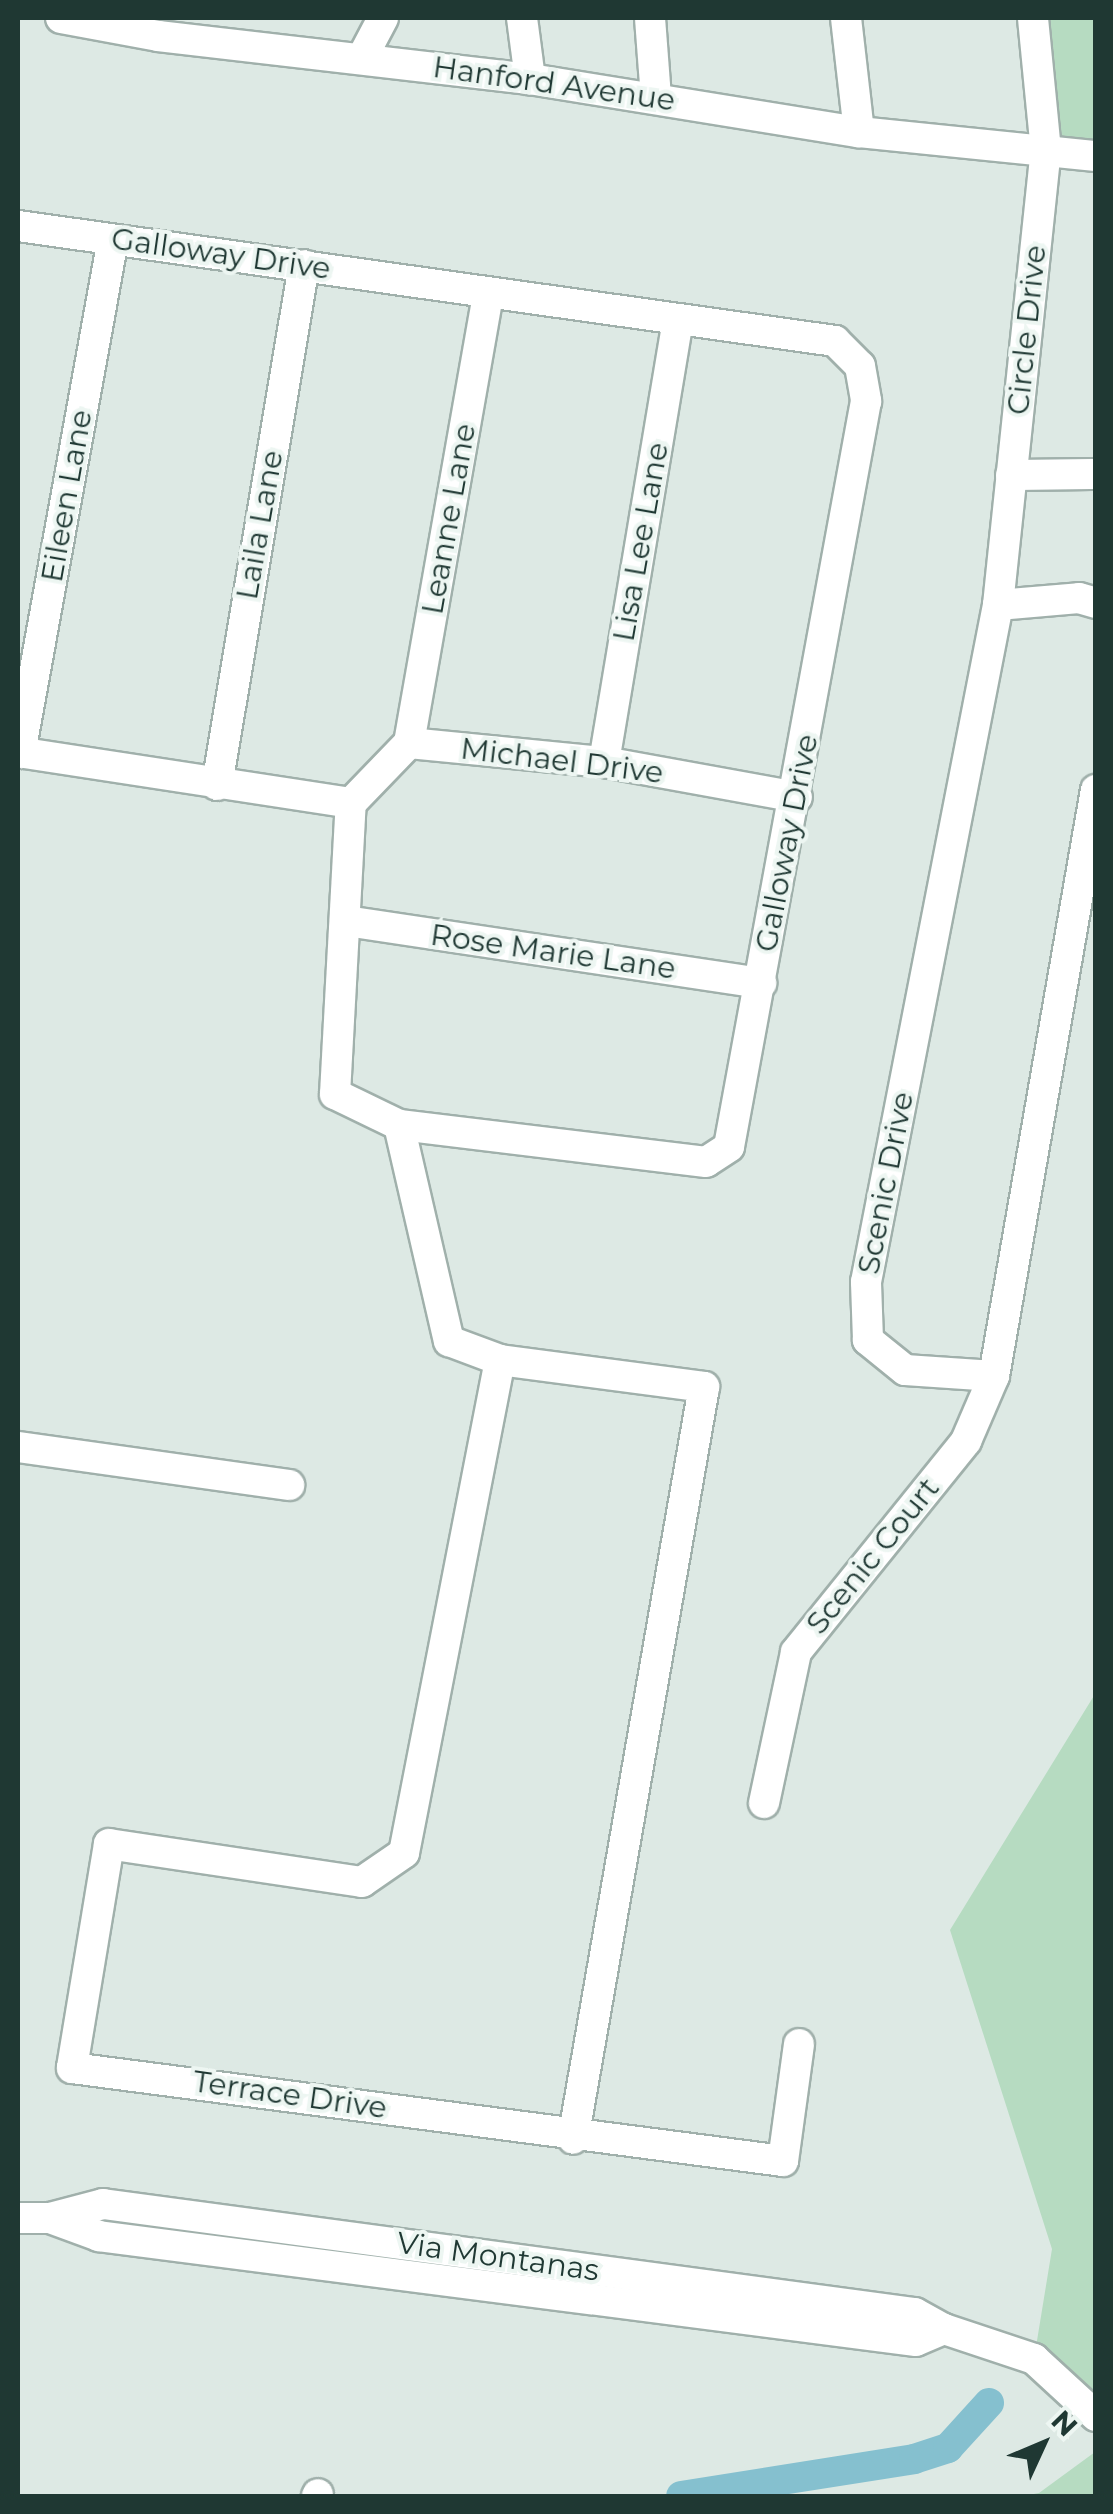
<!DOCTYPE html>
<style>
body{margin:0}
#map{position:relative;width:1113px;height:2514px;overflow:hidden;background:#dde9e4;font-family:Montserrat,sans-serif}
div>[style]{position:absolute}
.green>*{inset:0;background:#b6dbc1}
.canal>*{height:30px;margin:-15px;padding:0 15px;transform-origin:15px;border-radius:15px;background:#85c0cf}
.roads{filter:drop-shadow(2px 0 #a0b0ab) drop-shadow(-2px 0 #a0b0ab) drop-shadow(0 2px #a0b0ab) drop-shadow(0 -2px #a0b0ab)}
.minor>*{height:30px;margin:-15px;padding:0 15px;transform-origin:15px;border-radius:15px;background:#fff}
span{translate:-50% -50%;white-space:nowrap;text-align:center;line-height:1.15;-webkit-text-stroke:8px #edf6f2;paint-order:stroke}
.street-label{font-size:30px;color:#1f3833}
.frame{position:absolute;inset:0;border:20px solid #1f3833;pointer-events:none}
.north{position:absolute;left:993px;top:2394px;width:100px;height:100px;-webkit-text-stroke:8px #edf6f2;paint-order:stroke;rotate:46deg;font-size:28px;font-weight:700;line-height:40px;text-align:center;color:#1f3833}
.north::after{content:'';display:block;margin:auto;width:35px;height:45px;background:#1f3833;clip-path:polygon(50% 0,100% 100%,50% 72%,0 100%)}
</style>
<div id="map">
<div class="green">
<div style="clip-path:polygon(1033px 18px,1095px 18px,1095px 156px,1046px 151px)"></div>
<div style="clip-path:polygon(1095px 1694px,1095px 2416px,1034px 2359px,1052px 2249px,950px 1930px)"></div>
<div style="clip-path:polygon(1095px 2452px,1095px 2496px,1023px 2496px,1039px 2493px)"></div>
</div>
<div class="canal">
<div style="left:681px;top:2496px;width:236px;rotate:-9deg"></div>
<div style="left:914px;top:2459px;width:36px;rotate:-18deg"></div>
<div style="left:948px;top:2448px;width:61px;rotate:-47.7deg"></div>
</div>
<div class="roads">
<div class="minor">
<div style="left:61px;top:18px;width:99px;rotate:10.5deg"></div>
<div style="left:158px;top:36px;width:374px;rotate:6.6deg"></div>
<div style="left:530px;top:79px;width:333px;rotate:9.2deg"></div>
<div style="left:859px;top:132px;width:238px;rotate:5.8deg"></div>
<div style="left:522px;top:18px;width:62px;rotate:82.5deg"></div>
<div style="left:650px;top:18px;width:80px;rotate:85.7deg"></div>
<div style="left:846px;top:18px;width:115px;rotate:83.5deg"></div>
<div style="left:363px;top:56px;width:43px;rotate:-62.2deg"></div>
<div style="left:18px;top:226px;width:825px;rotate:8.01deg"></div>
<div style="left:835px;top:341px;width:35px;rotate:45deg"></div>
<div style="left:860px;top:366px;width:36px;rotate:80deg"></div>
<div style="left:866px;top:401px;width:758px;rotate:100.41deg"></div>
<div style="left:729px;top:1147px;width:27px;rotate:147deg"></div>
<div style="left:706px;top:1162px;width:309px;rotate:-173.1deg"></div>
<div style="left:399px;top:1125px;width:71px;rotate:-154.2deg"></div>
<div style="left:335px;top:1094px;width:291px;rotate:-86.9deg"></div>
<div style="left:351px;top:803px;width:337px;rotate:-171.3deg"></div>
<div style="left:1011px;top:475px;width:85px;rotate:-0.7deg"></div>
<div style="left:998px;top:605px;width:81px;rotate:-4.9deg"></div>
<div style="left:1079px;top:598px;width:18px;rotate:16deg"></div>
<div style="left:409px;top:743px;width:455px;rotate:-80deg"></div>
<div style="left:20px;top:753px;width:522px;rotate:-79.74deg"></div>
<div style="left:604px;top:762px;width:447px;rotate:-80.5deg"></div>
<div style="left:217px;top:785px;width:527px;rotate:-80.5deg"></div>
<div style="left:351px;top:803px;width:83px;rotate:-46deg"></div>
<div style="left:409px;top:743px;width:196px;rotate:5.6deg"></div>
<div style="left:604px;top:762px;width:196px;rotate:10.3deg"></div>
<div style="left:346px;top:921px;width:420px;rotate:8.5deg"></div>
<div style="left:399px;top:1125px;width:222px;rotate:77deg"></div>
<div style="left:449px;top:1341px;width:54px;rotate:20.4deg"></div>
<div style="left:500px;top:1360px;width:502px;rotate:101.02deg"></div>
<div style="left:404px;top:1853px;width:51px;rotate:145.4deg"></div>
<div style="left:362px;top:1882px;width:256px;rotate:-171.5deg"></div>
<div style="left:109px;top:1844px;width:227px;rotate:99.4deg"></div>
<div style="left:72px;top:2068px;width:717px;rotate:7.45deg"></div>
<div style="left:783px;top:2161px;width:118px;rotate:-82.2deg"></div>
<div style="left:500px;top:1360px;width:206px;rotate:7.5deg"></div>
<div style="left:704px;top:1387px;width:763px;rotate:99.88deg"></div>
<div style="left:994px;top:1376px;width:89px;rotate:-176.1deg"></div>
<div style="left:905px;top:1370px;width:48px;rotate:-141deg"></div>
<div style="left:868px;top:1340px;width:58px;rotate:-92deg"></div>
<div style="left:866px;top:1282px;width:690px;rotate:-78.97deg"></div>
<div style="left:998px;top:605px;width:457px;rotate:-84deg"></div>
<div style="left:1046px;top:151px;width:134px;rotate:-95.6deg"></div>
<div style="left:18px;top:1447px;width:274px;rotate:8deg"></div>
<div style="left:764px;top:1803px;width:154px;rotate:-78deg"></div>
<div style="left:796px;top:1652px;width:271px;rotate:-51.1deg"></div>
<div style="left:966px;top:1441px;width:71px;rotate:-66.7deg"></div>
<div style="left:994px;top:1376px;width:595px;rotate:-80.13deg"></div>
<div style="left:18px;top:2218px;width:32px"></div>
<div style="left:50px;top:2218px;width:55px;rotate:-14.8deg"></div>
<div style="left:103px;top:2204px;width:819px;rotate:7.65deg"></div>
<div style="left:915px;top:2313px;width:33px;rotate:29deg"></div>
<div style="left:944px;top:2329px;width:30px;rotate:157deg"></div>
<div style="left:916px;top:2341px;width:824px;rotate:-172.68deg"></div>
<div style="left:99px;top:2236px;width:52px;rotate:-159.8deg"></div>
<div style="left:944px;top:2329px;width:95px;rotate:18.4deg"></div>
<div style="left:1034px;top:2359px;width:84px;rotate:42.6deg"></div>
<div style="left:317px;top:2496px;width:2px;rotate:-63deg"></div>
</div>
</div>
<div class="street-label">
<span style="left:554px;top:84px;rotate:8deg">Hanford Avenue</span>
<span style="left:221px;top:254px;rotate:8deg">Galloway Drive</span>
<span style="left:1027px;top:330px;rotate:-84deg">Circle Drive</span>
<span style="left:67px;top:496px;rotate:-80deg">Eileen Lane</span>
<span style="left:449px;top:519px;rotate:-80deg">Leanne Lane</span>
<span style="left:260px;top:525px;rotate:-80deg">Laila Lane</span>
<span style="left:641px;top:542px;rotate:-80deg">Lisa Lee Lane</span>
<span style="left:562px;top:761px;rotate:7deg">Michael Drive</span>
<span style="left:787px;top:843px;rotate:-79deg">Galloway Drive</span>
<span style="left:553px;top:952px;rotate:8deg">Rose Marie Lane</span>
<span style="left:886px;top:1183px;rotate:-79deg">Scenic Drive</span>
<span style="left:873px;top:1556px;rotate:-51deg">Scenic Court</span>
<span style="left:290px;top:2095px;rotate:8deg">Terrace Drive</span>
<span style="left:498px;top:2257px;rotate:8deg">Via Montanas</span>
</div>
<div class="frame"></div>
<div class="north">N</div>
</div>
